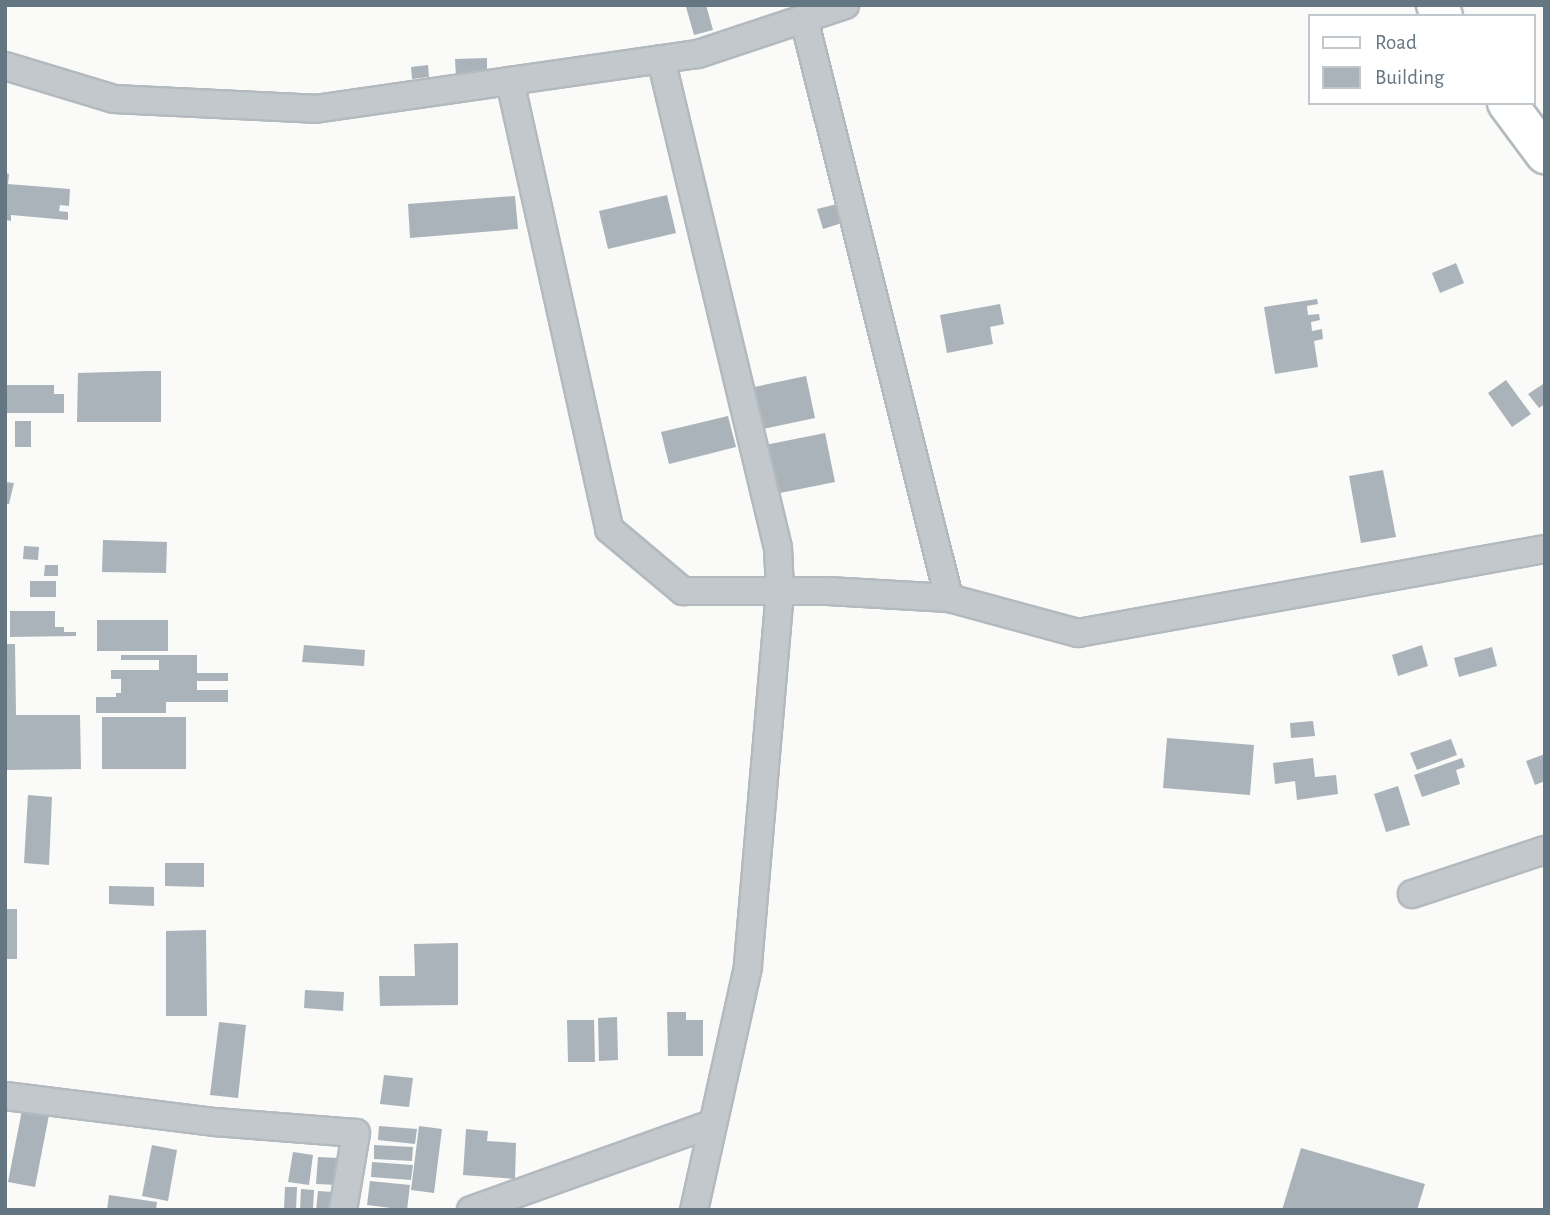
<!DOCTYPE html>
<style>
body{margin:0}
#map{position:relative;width:1550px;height:1215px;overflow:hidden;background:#fafaf8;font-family:"Alegreya Sans",sans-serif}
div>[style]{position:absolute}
.building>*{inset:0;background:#aab3b9}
.roads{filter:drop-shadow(2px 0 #b3babf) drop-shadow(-2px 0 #b3babf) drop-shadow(0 2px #b3babf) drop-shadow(0 -2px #b3babf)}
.street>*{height:26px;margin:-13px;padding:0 13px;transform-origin:13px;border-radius:13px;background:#c3c8cc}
.secondary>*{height:38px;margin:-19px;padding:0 19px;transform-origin:19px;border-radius:19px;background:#fff}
span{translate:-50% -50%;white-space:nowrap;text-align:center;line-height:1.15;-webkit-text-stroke:7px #fff;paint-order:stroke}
.frame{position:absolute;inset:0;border:7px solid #657683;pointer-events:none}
.legend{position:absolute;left:1308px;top:14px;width:228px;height:91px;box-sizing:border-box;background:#fff;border:2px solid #c1c8cd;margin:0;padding:9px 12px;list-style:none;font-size:21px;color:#657683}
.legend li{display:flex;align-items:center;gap:14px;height:35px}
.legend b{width:35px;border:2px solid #c1c8cd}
</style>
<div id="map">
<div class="building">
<div style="clip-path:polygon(692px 5px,706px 5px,713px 30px,694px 35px,686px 7px)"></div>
<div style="clip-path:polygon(487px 58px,487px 75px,456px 77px,455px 59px)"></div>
<div style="clip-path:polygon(428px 65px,429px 77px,412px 79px,411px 67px)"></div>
<div style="clip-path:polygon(5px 173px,9px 174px,8px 184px,70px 189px,69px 206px,60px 205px,59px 211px,68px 212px,68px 220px,11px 215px,11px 221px,5px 220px)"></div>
<div style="clip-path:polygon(667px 195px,676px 233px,608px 249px,599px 211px)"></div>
<div style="clip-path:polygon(515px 196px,518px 229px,410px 238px,408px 204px)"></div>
<div style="clip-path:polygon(837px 204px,842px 223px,823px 229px,817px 209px)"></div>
<div style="clip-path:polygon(1456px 263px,1464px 283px,1440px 293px,1432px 273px)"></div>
<div style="clip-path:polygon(1317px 299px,1318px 304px,1307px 306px,1308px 315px,1319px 314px,1320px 320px,1311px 322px,1312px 331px,1322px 329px,1323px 339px,1314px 341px,1318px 367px,1275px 374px,1264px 307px)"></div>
<div style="clip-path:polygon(1000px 304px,1004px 324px,990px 327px,993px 344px,947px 353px,940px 315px)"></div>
<div style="clip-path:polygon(148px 371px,161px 371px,161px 422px,77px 422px,78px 373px)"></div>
<div style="clip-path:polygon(806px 376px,815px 418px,763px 429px,754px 387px)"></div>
<div style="clip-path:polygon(1506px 380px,1531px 414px,1512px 427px,1488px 393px)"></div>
<div style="clip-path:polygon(1543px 384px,1545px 404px,1539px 408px,1528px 394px)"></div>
<div style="clip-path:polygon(5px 385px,54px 385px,54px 394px,64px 394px,64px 413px,5px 413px)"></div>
<div style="clip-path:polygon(728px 416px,736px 447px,669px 464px,661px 432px)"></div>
<div style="clip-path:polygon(15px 421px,31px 421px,31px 447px,15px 447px)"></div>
<div style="clip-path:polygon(825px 433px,835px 482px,775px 494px,765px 445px)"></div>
<div style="clip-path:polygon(1383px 470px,1396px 537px,1361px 543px,1349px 476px)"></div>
<div style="clip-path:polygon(5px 482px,14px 483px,9px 504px,5px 504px)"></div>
<div style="clip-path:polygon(103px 540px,167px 542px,166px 573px,102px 572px)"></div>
<div style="clip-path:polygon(24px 546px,39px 547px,38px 560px,23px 559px)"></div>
<div style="clip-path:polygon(45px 565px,58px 565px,58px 576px,44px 576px)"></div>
<div style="clip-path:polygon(30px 581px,56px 581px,56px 597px,30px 597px)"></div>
<div style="clip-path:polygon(10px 611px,55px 611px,55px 627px,64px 627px,64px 632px,76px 632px,76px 636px,10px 637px)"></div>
<div style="clip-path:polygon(97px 620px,168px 620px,168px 651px,97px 651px)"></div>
<div style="clip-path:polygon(5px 644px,15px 644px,16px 715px,80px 715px,81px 769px,5px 770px)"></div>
<div style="clip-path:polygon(304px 645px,365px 650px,364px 666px,302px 662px)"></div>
<div style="clip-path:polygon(1422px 645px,1428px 666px,1398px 676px,1392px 655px)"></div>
<div style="clip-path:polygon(1492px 647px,1497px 666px,1459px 677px,1454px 658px)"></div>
<div style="clip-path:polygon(121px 655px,197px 655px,197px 673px,228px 673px,228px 681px,197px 681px,197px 690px,228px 690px,228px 702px,166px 702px,166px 713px,96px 713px,96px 697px,116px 697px,116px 693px,121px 693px,121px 679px,111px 679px,111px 670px,159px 670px,159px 660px,121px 660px)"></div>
<div style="clip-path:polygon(102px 717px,186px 717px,186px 769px,102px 769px)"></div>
<div style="clip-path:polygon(1313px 721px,1315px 736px,1291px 738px,1290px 723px)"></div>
<div style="clip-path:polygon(1167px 738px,1254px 745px,1250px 795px,1163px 788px)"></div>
<div style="clip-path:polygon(1451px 739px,1457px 755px,1417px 770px,1410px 753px)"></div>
<div style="clip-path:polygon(1545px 754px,1545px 781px,1535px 785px,1526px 761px)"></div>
<div style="clip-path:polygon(1313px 758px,1315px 777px,1336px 775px,1338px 794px,1297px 800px,1295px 781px,1275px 784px,1273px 763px)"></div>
<div style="clip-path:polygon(1462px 758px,1465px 767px,1456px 770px,1460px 784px,1422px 797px,1414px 775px)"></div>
<div style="clip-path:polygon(1398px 786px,1410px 825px,1386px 832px,1374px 794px)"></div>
<div style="clip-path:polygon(28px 795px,52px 797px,49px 865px,24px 863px)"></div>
<div style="clip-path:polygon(165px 863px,204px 863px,204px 887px,165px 886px)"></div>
<div style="clip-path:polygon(109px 886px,154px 887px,154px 906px,109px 904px)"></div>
<div style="clip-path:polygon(5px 909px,17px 909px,17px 959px,5px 959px)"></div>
<div style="clip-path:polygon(206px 930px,207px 1016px,166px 1016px,166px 931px)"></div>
<div style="clip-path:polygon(458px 943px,458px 1005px,380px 1006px,379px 976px,415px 976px,414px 944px)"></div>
<div style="clip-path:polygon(305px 990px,344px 992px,343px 1011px,304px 1008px)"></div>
<div style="clip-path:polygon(667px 1012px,686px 1012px,686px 1020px,703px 1020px,703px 1056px,668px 1056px)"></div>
<div style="clip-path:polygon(617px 1017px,618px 1060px,599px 1061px,598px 1018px)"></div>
<div style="clip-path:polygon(567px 1020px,594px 1020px,595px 1062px,568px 1062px)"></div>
<div style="clip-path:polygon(219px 1022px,246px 1025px,238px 1098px,210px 1095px)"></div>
<div style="clip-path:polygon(384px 1075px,413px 1078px,409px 1107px,380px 1104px)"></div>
<div style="clip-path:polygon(22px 1110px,49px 1115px,35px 1187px,8px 1182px)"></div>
<div style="clip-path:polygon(379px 1126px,417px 1129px,415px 1144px,378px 1140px)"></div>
<div style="clip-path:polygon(419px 1126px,442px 1129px,434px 1193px,411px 1190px)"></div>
<div style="clip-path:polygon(466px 1129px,488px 1131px,487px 1141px,516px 1143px,515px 1179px,463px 1175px)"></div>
<div style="clip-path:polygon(152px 1145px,177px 1150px,168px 1201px,142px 1196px)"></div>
<div style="clip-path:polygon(374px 1145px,413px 1147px,412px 1161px,374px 1159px)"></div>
<div style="clip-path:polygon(1301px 1148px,1425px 1184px,1417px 1210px,1282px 1210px)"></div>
<div style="clip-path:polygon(293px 1152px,313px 1155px,309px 1185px,288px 1182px)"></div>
<div style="clip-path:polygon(318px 1157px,339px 1158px,338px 1185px,316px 1184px)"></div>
<div style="clip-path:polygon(372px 1162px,413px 1165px,411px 1180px,371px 1177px)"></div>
<div style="clip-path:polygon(370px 1181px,410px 1185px,407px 1210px,367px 1205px)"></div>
<div style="clip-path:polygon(285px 1187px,297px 1187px,296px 1210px,284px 1210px)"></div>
<div style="clip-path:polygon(301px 1189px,314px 1190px,313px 1210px,300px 1210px)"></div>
<div style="clip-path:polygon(318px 1191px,333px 1192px,331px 1210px,316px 1210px)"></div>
<div style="clip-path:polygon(109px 1195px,157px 1202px,156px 1210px,107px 1210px)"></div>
</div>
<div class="roads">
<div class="street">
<div style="left:804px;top:19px;width:597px;rotate:75.94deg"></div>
<div style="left:661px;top:59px;width:503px;rotate:76.54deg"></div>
<div style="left:778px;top:548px;width:43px;rotate:87.3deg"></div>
<div style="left:780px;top:591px;width:377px;rotate:94.9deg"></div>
<div style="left:748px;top:967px;width:249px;rotate:102.5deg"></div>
<div style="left:5px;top:66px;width:114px;rotate:16.8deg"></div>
<div style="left:114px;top:99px;width:201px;rotate:2.8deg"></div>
<div style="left:315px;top:109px;width:387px;rotate:-8.2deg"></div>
<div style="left:698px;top:54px;width:155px;rotate:-18.4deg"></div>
<div style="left:510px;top:81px;width:459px;rotate:77.5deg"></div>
<div style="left:609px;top:529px;width:97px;rotate:40deg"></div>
<div style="left:683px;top:591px;width:145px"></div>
<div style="left:828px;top:591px;width:121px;rotate:3.3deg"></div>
<div style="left:949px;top:598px;width:134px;rotate:15.2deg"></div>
<div style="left:1078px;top:633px;width:474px;rotate:-10.2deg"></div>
<div style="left:1412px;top:894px;width:140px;rotate:-18.3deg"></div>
<div style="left:5px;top:1096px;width:212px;rotate:7.1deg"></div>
<div style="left:215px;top:1122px;width:141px;rotate:4.5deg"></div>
<div style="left:356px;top:1133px;width:78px;rotate:99.6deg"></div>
<div style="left:471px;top:1210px;width:255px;rotate:-19.7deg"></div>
</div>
<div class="secondary">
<div style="left:1436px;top:5px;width:13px;rotate:58deg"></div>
<div style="left:1507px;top:103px;width:64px;rotate:53.3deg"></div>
</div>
</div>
<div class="frame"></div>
<ul class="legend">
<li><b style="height:9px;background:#fff"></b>Road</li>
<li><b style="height:19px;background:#aab3b9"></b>Building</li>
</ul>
</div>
